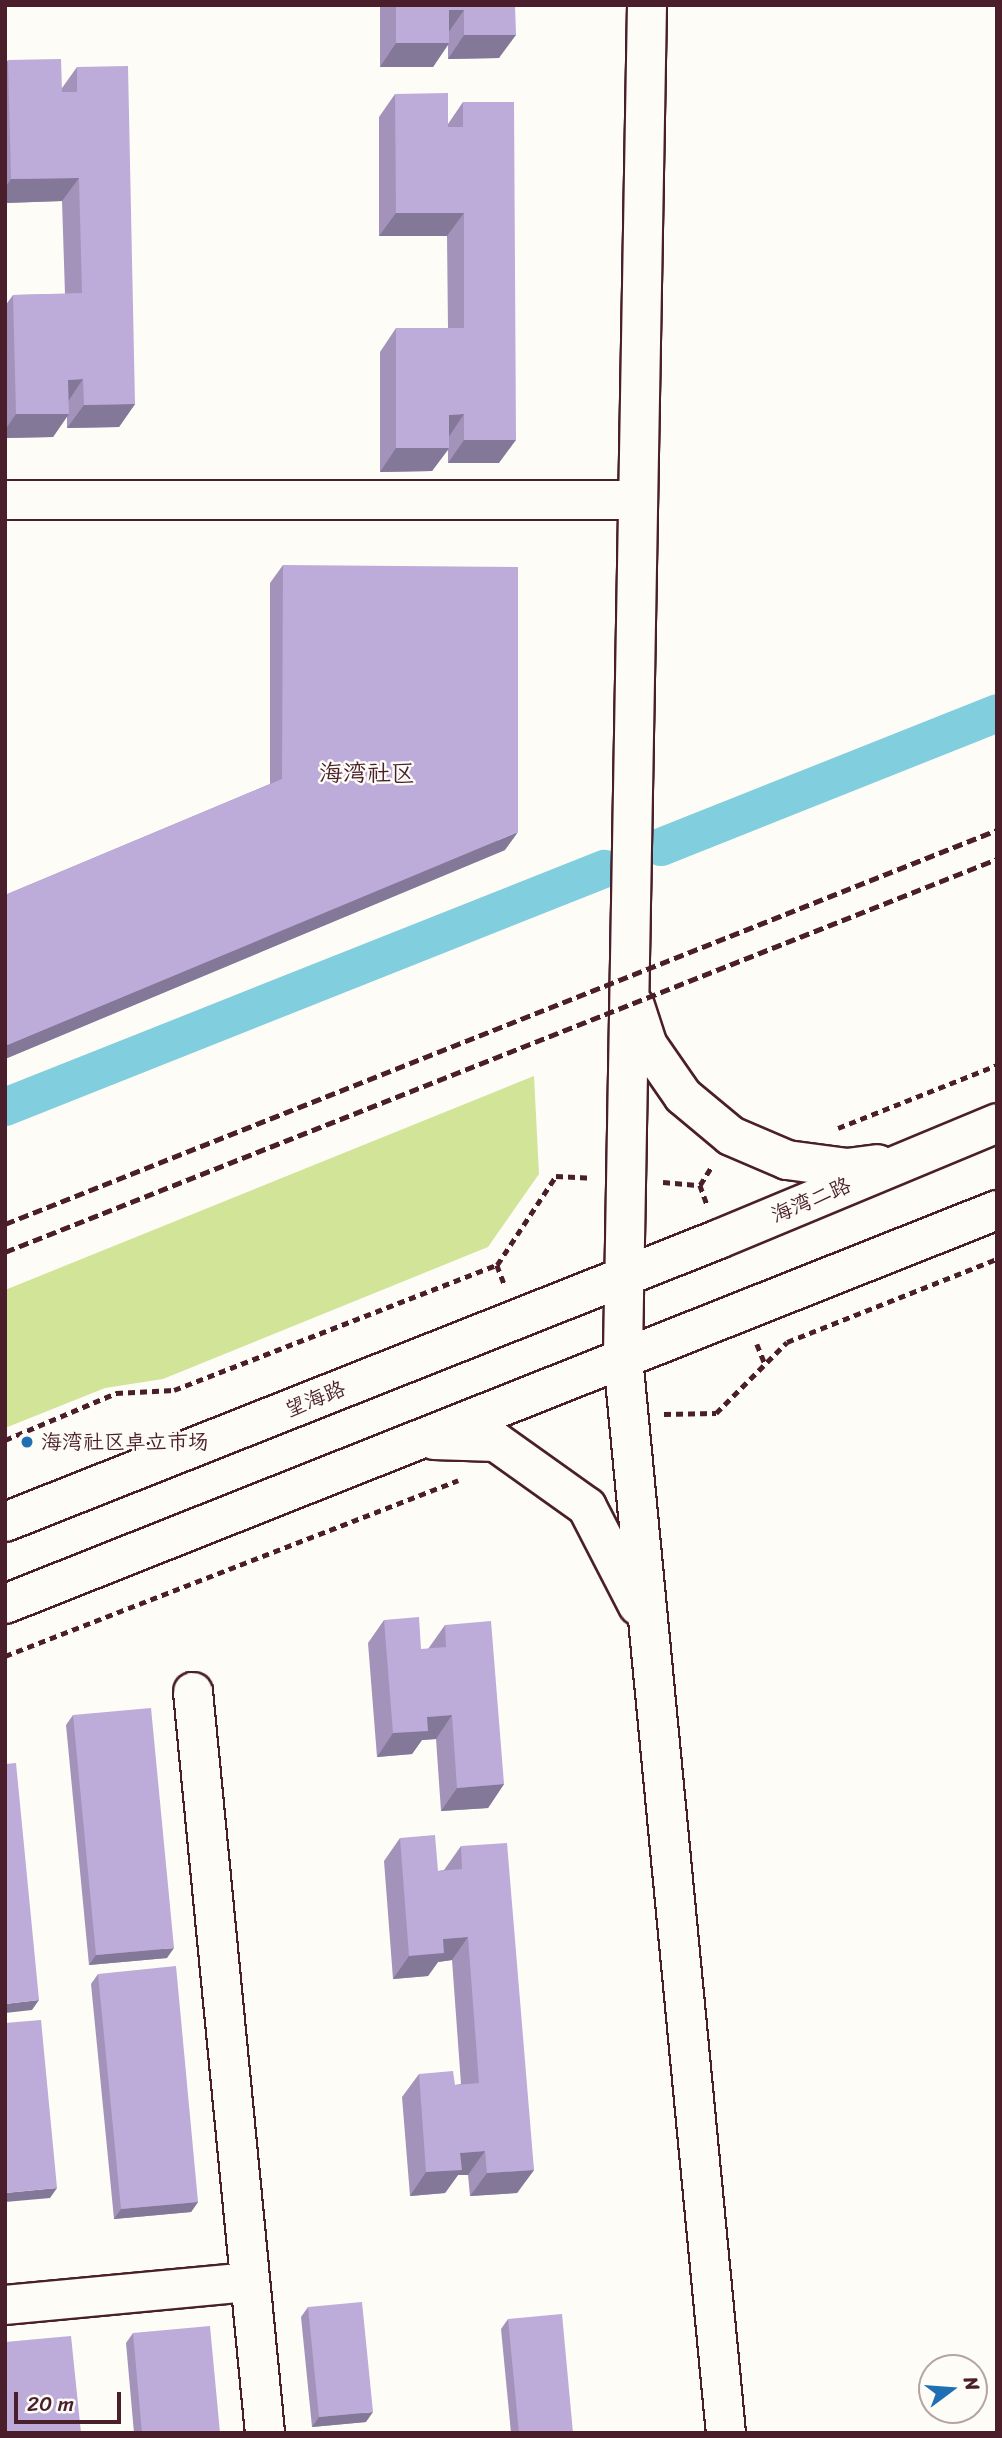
<!DOCTYPE html>
<meta charset="utf-8">
<style>
body{margin:0}
#map{position:relative;width:1002px;height:2438px;overflow:hidden;background:#fdfcf7;font-family:Sriracha,"LXGW WenKai TC",sans-serif}
div>[style]{position:absolute}
.green>*{inset:0;background:#d2e498}
.canal>*{height:38px;margin:-19px;padding:0 19px;transform-origin:19px;border-radius:19px;background:#80cede}
.path>*{height:4.5px;margin-top:-2.25px;transform-origin:0;background:repeating-linear-gradient(90deg,#4a1f2b 0 7px,transparent 0 12px)}
.roads{filter:drop-shadow(2px 0 #4a1f2b) drop-shadow(-2px 0 #4a1f2b) drop-shadow(0 2px #4a1f2b) drop-shadow(0 -2px #4a1f2b)}
.minor>*{height:38px;margin:-19px;padding:0 19px;transform-origin:19px;border-radius:19px;background:#fdfcf7}
.rail>*{height:5px;margin-top:-2.5px;transform-origin:0;background:repeating-linear-gradient(90deg,#4a1f2b 0 10px,transparent 0 15px)}
.wall>*{inset:0;background:#a393bb}
.shaded-wall>*{inset:0;background:#847899}
.building>*{inset:0;background:#bdabda}
.dots>*{width:19px;height:19px;translate:-50% -50%;box-sizing:border-box;border:4px solid #fdfcf7;border-radius:50%}
span{translate:-50% -50%;white-space:nowrap;text-align:center;line-height:1.15;-webkit-text-stroke:5px #fdfcf7;paint-order:stroke}
.street-label{font-size:21px;color:#4a1f2b}
.poi-label{font-size:21px;color:#4a1f2b}
.left{translate:0 -50%;text-align:left}
.quarter-label{font-size:24px;color:#4a1f2b}
.frame{position:absolute;inset:0;border:7px solid #4a1f2b;pointer-events:none}
.north{position:absolute;left:918px;top:2354px;width:70px;height:70px;box-sizing:border-box;background:#fdfcf7;border:2px solid #b5a4a5;border-radius:50%;rotate:74deg;font-size:19px;font-weight:700;line-height:28px;text-align:center;color:#4a1f2b}
.north::after{content:'';display:block;margin:auto;width:24px;height:32px;background:#1f6fb2;clip-path:polygon(50% 0,100% 100%,50% 72%,0 100%)}
.scale{position:absolute;left:14px;top:2392px;width:107px;height:32px;box-sizing:border-box;border:4px solid #4a1f2b;border-top:0;padding-left:9px;font-size:21px;line-height:24px;white-space:nowrap;color:#4a1f2b;-webkit-text-stroke:5px #fdfcf7;paint-order:stroke}
</style>
<div id="map">
<div class="green">
<div style="clip-path:polygon(534px 1076px,539px 1174px,488px 1247px,163px 1379px,105px 1388px,5px 1428px,5px 1290px)"></div>
</div>
<div class="canal">
<div style="left:661px;top:847px;width:362px;rotate:-21.7deg"></div>
<div style="left:5px;top:1107px;width:645px;rotate:-21.67deg"></div>
</div>
<div class="path">
<div style="left:838px;top:1128px;width:171px;rotate:-21.6deg"></div>
<div style="left:663px;top:1182px;width:37px;rotate:5deg"></div>
<div style="left:700px;top:1185px;width:22px;rotate:-58deg"></div>
<div style="left:700px;top:1185px;width:20px;rotate:70deg"></div>
<div style="left:497px;top:1265px;width:22px;rotate:69deg"></div>
<div style="left:757px;top:1344px;width:22px;rotate:68deg"></div>
<div style="left:664px;top:1414px;width:52px;rotate:-1.1deg"></div>
<div style="left:716px;top:1413px;width:100px;rotate:-45deg"></div>
<div style="left:787px;top:1342px;width:226px;rotate:-21.6deg"></div>
<div style="left:5px;top:1440px;width:121px;rotate:-22.9deg"></div>
<div style="left:116px;top:1393px;width:58px;rotate:-3deg"></div>
<div style="left:174px;top:1390px;width:346px;rotate:-21.2deg"></div>
<div style="left:497px;top:1265px;width:107px;rotate:-56.5deg"></div>
<div style="left:556px;top:1176px;width:35px;rotate:3deg"></div>
<div style="left:5px;top:1656px;width:486px;rotate:-21.2deg"></div>
</div>
<div class="roads">
<div class="minor">
<div style="left:647px;top:5px;width:1353px;rotate:91.02deg"></div>
<div style="left:623px;top:1358px;width:1080px;rotate:84.53deg"></div>
<div style="left:5px;top:500px;width:633px"></div>
<div style="left:635px;top:1006px;width:40px;rotate:72deg"></div>
<div style="left:647px;top:1044px;width:63px;rotate:55.3deg"></div>
<div style="left:683px;top:1096px;width:62px;rotate:39.8deg"></div>
<div style="left:731px;top:1136px;width:61px;rotate:23.2deg"></div>
<div style="left:787px;top:1160px;width:61px;rotate:7.6deg"></div>
<div style="left:847px;top:1168px;width:31px;rotate:-7deg"></div>
<div style="left:434px;top:1440px;width:62px;rotate:1.8deg"></div>
<div style="left:496px;top:1442px;width:112px;rotate:35.5deg"></div>
<div style="left:587px;top:1507px;width:111px;rotate:62.7deg"></div>
<div style="left:5px;top:1522px;width:768px;rotate:-21.62deg"></div>
<div style="left:719px;top:1239px;width:301px;rotate:-22.6deg"></div>
<div style="left:5px;top:1604px;width:1067px;rotate:-21.66deg"></div>
<div style="left:193px;top:1692px;width:744px;rotate:84.45deg"></div>
<div style="left:5px;top:2305px;width:246px;rotate:-5.4deg"></div>
</div>
</div>
<div class="rail">
<div style="left:5px;top:1224px;width:1067px;rotate:-21.66deg"></div>
<div style="left:5px;top:1252px;width:1067px;rotate:-21.61deg"></div>
</div>
<div class="wall">
<div style="clip-path:polygon(380px 5px,515px 5px,499px 58px,448px 59px,448px 45px,433px 67px,380px 67px)"></div>
<div style="clip-path:polygon(8px 60px,62px 88px,77px 67px,135px 404px,119px 427px,67px 428px,67px 416px,53px 437px,5px 438px,5px 306px,13px 295px,65px 294px,62px 201px,5px 203px,5px 64px)"></div>
<div style="clip-path:polygon(395px 94px,448px 124px,463px 102px,499px 463px,448px 463px,448px 450px,432px 471px,380px 472px,380px 352px,396px 328px,448px 328px,447px 236px,379px 236px,379px 117px)"></div>
<div style="clip-path:polygon(283px 565px,505px 850px,5px 1059px,5px 895px,270px 784px,270px 583px)"></div>
<div style="clip-path:polygon(384px 1620px,421px 1649px,428px 1649px,445px 1625px,504px 1784px,488px 1808px,441px 1811px,436px 1739px,422px 1740px,412px 1754px,377px 1757px,368px 1643px)"></div>
<div style="clip-path:polygon(73px 1715px,167px 1958px,89px 1965px,66px 1725px)"></div>
<div style="clip-path:polygon(400px 1838px,438px 1871px,444px 1870px,461px 1846px,534px 2170px,517px 2193px,470px 2196px,468px 2175px,458px 2175px,445px 2193px,410px 2196px,402px 2097px,419px 2074px,455px 2085px,461px 2084px,452px 1960px,438px 1962px,428px 1976px,393px 1979px,384px 1861px)"></div>
<div style="clip-path:polygon(98px 1974px,198px 2202px,191px 2212px,114px 2219px,91px 1984px)"></div>
<div style="clip-path:polygon(308px 2307px,366px 2422px,312px 2427px,301px 2317px)"></div>
<div style="clip-path:polygon(508px 2319px,573px 2433px,511px 2433px,501px 2329px)"></div>
<div style="clip-path:polygon(133px 2333px,220px 2433px,134px 2433px,126px 2343px)"></div>
</div>
<div class="shaded-wall">
<div style="clip-path:polygon(449px 10px,464px 10px,448px 33px)"></div>
<div style="clip-path:polygon(464px 35px,516px 35px,499px 58px,448px 59px)"></div>
<div style="clip-path:polygon(396px 43px,449px 43px,433px 67px,380px 67px)"></div>
<div style="clip-path:polygon(79px 178px,62px 201px,5px 203px,5px 188px,11px 179px)"></div>
<div style="clip-path:polygon(396px 213px,464px 213px,447px 236px,379px 236px)"></div>
<div style="clip-path:polygon(83px 379px,67px 403px,68px 380px)"></div>
<div style="clip-path:polygon(135px 404px,119px 427px,67px 428px,84px 405px)"></div>
<div style="clip-path:polygon(16px 414px,69px 414px,53px 437px,5px 438px,5px 430px)"></div>
<div style="clip-path:polygon(464px 414px,448px 438px,449px 415px)"></div>
<div style="clip-path:polygon(464px 440px,516px 440px,499px 463px,448px 463px)"></div>
<div style="clip-path:polygon(396px 448px,449px 448px,432px 471px,380px 472px)"></div>
<div style="clip-path:polygon(518px 832px,505px 850px,5px 1059px,5px 1046px)"></div>
<div style="clip-path:polygon(452px 1715px,436px 1739px,422px 1740px,412px 1754px,377px 1757px,393px 1733px,427px 1717px)"></div>
<div style="clip-path:polygon(504px 1784px,488px 1808px,441px 1811px,457px 1788px)"></div>
<div style="clip-path:polygon(468px 1937px,452px 1960px,438px 1962px,428px 1976px,393px 1979px,409px 1956px,443px 1939px)"></div>
<div style="clip-path:polygon(174px 1948px,167px 1958px,89px 1965px,96px 1955px)"></div>
<div style="clip-path:polygon(39px 2000px,32px 2010px,5px 2013px,5px 2004px)"></div>
<div style="clip-path:polygon(485px 2151px,468px 2175px,458px 2175px,445px 2193px,410px 2196px,426px 2172px,460px 2153px)"></div>
<div style="clip-path:polygon(534px 2170px,517px 2193px,470px 2196px,487px 2173px)"></div>
<div style="clip-path:polygon(57px 2188px,50px 2198px,5px 2202px,5px 2193px)"></div>
<div style="clip-path:polygon(198px 2202px,191px 2212px,114px 2219px,121px 2209px)"></div>
<div style="clip-path:polygon(373px 2412px,366px 2422px,312px 2427px,319px 2417px)"></div>
</div>
<div class="building">
<div style="clip-path:polygon(396px 5px,515px 5px,516px 35px,464px 35px,464px 10px,449px 10px,449px 43px,396px 43px)"></div>
<div style="clip-path:polygon(61px 59px,62px 92px,77px 92px,77px 67px,128px 66px,135px 404px,84px 405px,83px 379px,68px 380px,69px 414px,16px 414px,13px 295px,82px 293px,79px 178px,11px 179px,8px 60px)"></div>
<div style="clip-path:polygon(448px 93px,448px 127px,463px 127px,463px 102px,514px 102px,516px 440px,464px 440px,464px 414px,449px 415px,449px 448px,396px 448px,396px 328px,464px 328px,464px 213px,396px 213px,395px 94px)"></div>
<div style="clip-path:polygon(283px 565px,518px 567px,518px 832px,5px 1046px,5px 895px,282px 779px)"></div>
<div style="clip-path:polygon(419px 1617px,421px 1649px,446px 1647px,445px 1625px,491px 1621px,504px 1784px,457px 1788px,452px 1715px,427px 1717px,428px 1731px,393px 1733px,384px 1620px)"></div>
<div style="clip-path:polygon(151px 1708px,174px 1948px,96px 1955px,73px 1715px)"></div>
<div style="clip-path:polygon(16px 1763px,39px 2000px,5px 2004px,5px 1764px)"></div>
<div style="clip-path:polygon(435px 1835px,438px 1871px,462px 1869px,461px 1846px,507px 1843px,534px 2170px,487px 2173px,485px 2151px,460px 2153px,462px 2170px,426px 2172px,419px 2074px,453px 2071px,455px 2085px,479px 2083px,468px 1937px,443px 1939px,444px 1953px,409px 1956px,400px 1838px)"></div>
<div style="clip-path:polygon(176px 1966px,198px 2202px,121px 2209px,98px 1974px)"></div>
<div style="clip-path:polygon(41px 2020px,57px 2188px,5px 2193px,5px 2023px)"></div>
<div style="clip-path:polygon(362px 2302px,373px 2412px,319px 2417px,308px 2307px)"></div>
<div style="clip-path:polygon(562px 2314px,573px 2433px,519px 2433px,508px 2319px)"></div>
<div style="clip-path:polygon(210px 2326px,220px 2433px,142px 2433px,133px 2333px)"></div>
<div style="clip-path:polygon(71px 2336px,81px 2433px,5px 2433px,5px 2342px)"></div>
</div>
<div class="dots">
<div style="left:27px;top:1442px;background:#1f6fb2"></div>
</div>
<div class="street-label">
<span style="left:811px;top:1200px;rotate:-23deg">海湾二路</span>
<span style="left:315px;top:1399px;rotate:-22deg">望海路</span>
</div>
<div class="poi-label">
<span class="left" style="left:41px;top:1442px">海湾社区卓立市场</span>
</div>
<div class="quarter-label">
<span style="left:367px;top:774px">海湾社区</span>
</div>
<div class="frame"></div>
<div class="north">N</div>
<div class="scale">20 m</div>
</div>
